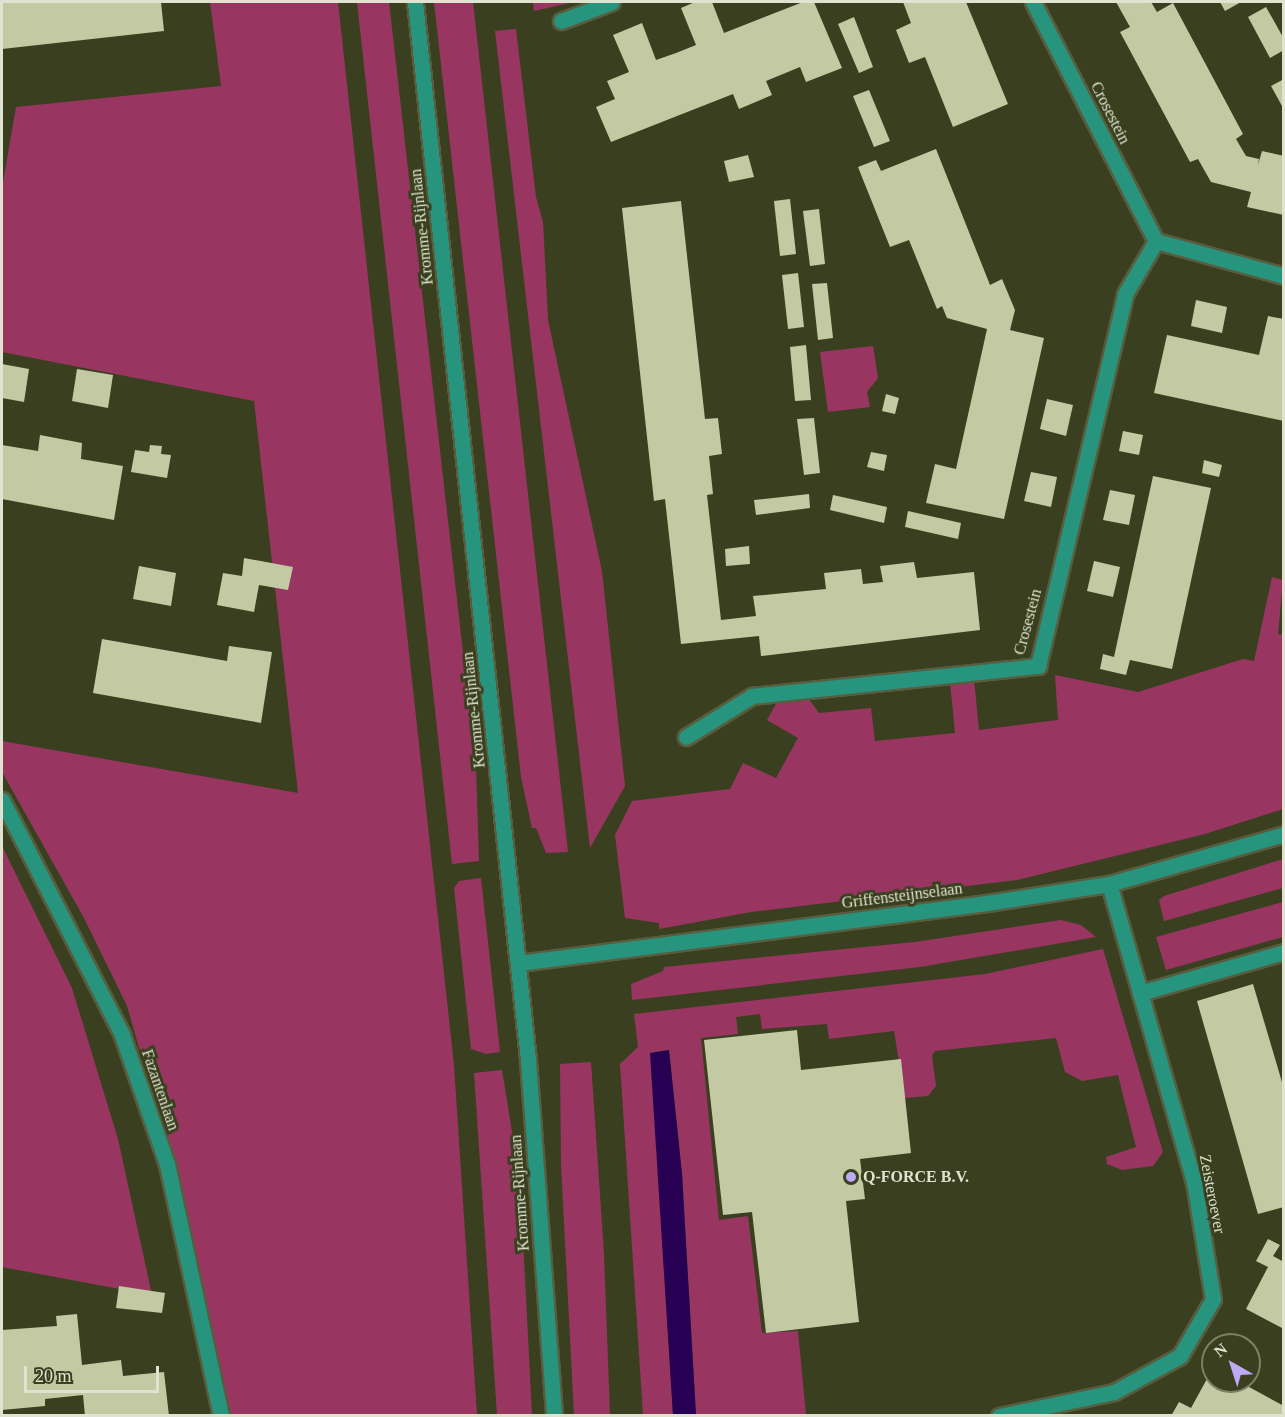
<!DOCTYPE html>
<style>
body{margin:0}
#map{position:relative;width:1285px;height:1417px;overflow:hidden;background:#3a401f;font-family:"Times New Roman",serif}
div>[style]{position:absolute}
.green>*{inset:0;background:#983661}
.water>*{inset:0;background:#280053}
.building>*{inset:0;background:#c2c9a3}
.roads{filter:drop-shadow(2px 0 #585d3f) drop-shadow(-2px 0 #585d3f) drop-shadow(0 2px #585d3f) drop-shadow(0 -2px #585d3f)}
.minor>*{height:15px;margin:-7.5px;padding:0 7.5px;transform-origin:7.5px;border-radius:7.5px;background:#27947e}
.dots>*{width:16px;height:16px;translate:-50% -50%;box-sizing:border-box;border:3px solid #3a401f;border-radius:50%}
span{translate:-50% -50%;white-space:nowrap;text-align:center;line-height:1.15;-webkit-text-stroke:6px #3a401f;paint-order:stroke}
.street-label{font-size:16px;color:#dfe3d0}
.poi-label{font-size:16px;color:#dfe3d0;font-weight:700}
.left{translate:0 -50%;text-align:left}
.frame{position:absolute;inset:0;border:3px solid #dfe3d0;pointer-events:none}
.north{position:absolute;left:1201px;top:1333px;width:60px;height:60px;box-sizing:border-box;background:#3a401f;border:2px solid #7c8166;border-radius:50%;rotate:321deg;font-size:16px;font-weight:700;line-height:24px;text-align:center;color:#dfe3d0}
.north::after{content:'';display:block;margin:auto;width:21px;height:27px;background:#bea9f5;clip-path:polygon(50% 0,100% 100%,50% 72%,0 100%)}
.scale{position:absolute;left:24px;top:1366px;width:135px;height:27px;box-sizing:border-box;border:3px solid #dfe3d0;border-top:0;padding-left:8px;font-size:18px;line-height:21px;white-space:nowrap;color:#dfe3d0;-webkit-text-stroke:4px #3a401f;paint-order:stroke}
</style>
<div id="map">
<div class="green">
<div style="clip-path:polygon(210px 2px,338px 2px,454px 1065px,477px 1415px,227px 1415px,170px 1155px,127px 1006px,84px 918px,2px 772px,2px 741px,298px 793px,254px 401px,2px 352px,2px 188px,16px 107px,221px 86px)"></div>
<div style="clip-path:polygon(357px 2px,389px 2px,476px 767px,479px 861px,452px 864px)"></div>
<div style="clip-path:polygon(434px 2px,473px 2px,568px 852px,546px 853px,536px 828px,532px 828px,521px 777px)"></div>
<div style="clip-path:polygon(533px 2px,574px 2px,534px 11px)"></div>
<div style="clip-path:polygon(516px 29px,536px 197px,543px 222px,548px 320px,602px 571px,625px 786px,590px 848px,495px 31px)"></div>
<div style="clip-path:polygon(873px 346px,878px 378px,867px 392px,870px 407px,828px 412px,820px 352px)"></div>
<div style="clip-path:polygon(1272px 577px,1283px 580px,1278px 634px,1284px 635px,1283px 809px,1205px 834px,1017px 880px,751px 912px,659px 929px,659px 923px,625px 918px,615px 835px,632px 801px,730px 789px,743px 763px,776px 778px,798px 738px,767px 720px,777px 702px,808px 698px,819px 713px,871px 708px,875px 741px,955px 733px,950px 682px,974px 679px,979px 730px,1058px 720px,1055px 675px,1138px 692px,1243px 659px,1254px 661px)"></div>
<div style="clip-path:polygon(2px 846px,72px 988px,118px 1139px,152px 1295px,2px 1267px)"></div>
<div style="clip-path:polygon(1283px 859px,1283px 888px,1164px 921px,1159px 900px,1164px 896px)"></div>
<div style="clip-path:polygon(481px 878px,500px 1052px,486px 1054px,471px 1049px,454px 888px,459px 881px)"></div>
<div style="clip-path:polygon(1283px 902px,1283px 937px,1166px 970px,1156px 937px)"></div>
<div style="clip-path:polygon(1061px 920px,1081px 925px,1096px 937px,920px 967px,632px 1000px,631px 984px,663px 971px,664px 967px,915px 942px)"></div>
<div style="clip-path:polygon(1103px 949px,1163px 1152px,1153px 1166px,1122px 1170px,1107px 1164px,1106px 1157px,1136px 1147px,1118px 1075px,1082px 1081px,1065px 1072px,1056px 1038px,935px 1051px,932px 1056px,936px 1086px,928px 1096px,905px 1098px,894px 1031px,829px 1039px,827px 1024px,762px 1029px,760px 1014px,736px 1017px,738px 1034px,701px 1038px,719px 1220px,748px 1216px,762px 1333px,798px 1331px,806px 1415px,696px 1415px,682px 1174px,669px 1050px,651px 1053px,673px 1415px,643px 1415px,620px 1064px,638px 1047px,634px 1014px,985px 974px)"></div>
<div style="clip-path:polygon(591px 1062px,604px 1254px,610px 1415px,574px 1415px,561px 1164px,560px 1064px)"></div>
<div style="clip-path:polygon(502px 1070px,520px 1181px,532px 1415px,497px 1415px,474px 1073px)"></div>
</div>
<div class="water">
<div style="clip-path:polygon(669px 1050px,682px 1174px,696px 1415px,673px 1415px,650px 1053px)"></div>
</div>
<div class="building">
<div style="clip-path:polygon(2px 2px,161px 2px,164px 31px,2px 49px)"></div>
<div style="clip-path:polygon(695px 2px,712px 2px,724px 33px,803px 2px,814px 2px,842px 68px,806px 82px,800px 67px,766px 81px,772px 95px,739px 109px,733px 94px,611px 142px,596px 107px,615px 99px,607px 81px,629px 72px,613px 35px,642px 23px,656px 60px,676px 53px,696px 45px,681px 8px)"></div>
<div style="clip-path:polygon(903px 2px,966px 2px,1008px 104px,953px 127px,925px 57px,909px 63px,896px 30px,911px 23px)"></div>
<div style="clip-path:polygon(1116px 2px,1151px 2px,1157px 12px,1173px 3px,1243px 134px,1236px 139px,1246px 156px,1259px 159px,1258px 165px,1262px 151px,1284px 156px,1284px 215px,1247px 207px,1251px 192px,1211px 182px,1198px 159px,1190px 162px,1120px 32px,1130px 27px)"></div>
<div style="clip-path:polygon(1220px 2px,1241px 2px,1225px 11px)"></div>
<div style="clip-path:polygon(1266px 7px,1284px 39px,1284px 50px,1270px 58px,1248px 17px)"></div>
<div style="clip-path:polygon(854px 17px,873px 67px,859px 73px,838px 24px)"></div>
<div style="clip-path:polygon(1284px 79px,1284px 105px,1282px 106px,1271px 86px)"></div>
<div style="clip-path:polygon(869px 90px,890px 141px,874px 147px,853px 96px)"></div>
<div style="clip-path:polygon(936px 149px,990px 285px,1002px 279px,1015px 310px,1010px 330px,1044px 338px,1004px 519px,926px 503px,935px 464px,956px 469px,987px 329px,947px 318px,942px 306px,937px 309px,909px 240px,890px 247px,858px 167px,876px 160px,881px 171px)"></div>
<div style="clip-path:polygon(748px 155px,754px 177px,729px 182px,724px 161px)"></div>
<div style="clip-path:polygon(790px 199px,796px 254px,780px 256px,774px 201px)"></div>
<div style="clip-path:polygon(681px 201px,705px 419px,718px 418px,722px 454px,709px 456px,713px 494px,707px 495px,721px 620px,756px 616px,753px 596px,826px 589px,824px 573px,861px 569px,863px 584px,883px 582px,880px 566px,914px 562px,917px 578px,974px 572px,980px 630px,761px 656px,759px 636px,681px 644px,665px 499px,654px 501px,622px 208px)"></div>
<div style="clip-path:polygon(819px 209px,825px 264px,810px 266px,803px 211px)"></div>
<div style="clip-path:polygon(798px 273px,804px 327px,788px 329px,782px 275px)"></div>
<div style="clip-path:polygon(827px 283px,833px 338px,818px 340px,812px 284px)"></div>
<div style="clip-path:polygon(1196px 300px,1227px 307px,1222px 333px,1191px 326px)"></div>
<div style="clip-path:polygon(1268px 316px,1284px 319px,1284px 421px,1154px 393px,1167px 335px,1259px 355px)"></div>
<div style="clip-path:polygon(806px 345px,811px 400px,795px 401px,790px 347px)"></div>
<div style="clip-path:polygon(2px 364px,29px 369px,24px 402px,2px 398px)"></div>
<div style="clip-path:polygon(77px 369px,113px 375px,108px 408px,72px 401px)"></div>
<div style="clip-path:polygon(886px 394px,899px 398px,895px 414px,882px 411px)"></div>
<div style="clip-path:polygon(1047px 399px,1073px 405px,1066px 436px,1040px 429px)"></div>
<div style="clip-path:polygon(814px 418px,820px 473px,804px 475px,797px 419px)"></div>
<div style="clip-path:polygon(1123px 431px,1143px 435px,1139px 455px,1119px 451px)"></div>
<div style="clip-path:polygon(40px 435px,82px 443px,81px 459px,123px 466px,114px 520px,2px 499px,2px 445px,38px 451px)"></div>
<div style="clip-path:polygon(150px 445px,162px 446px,161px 454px,171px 455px,167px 478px,131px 472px,135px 450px,149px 452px)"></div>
<div style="clip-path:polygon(871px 452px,887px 455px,884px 471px,867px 467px)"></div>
<div style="clip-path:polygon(1204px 460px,1222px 465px,1219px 477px,1202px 473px)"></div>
<div style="clip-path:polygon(1031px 472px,1057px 477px,1051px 507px,1024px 501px)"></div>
<div style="clip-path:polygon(1153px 476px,1211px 488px,1172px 669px,1130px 660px,1126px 675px,1100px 669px,1103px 654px,1114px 657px)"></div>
<div style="clip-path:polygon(1110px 490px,1135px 495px,1129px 525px,1103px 520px)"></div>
<div style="clip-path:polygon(809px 494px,810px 508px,756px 515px,754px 500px)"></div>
<div style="clip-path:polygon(833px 495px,887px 507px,884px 523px,830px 510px)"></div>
<div style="clip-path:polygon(908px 511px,961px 523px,958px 539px,905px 527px)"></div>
<div style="clip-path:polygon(749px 546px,750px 564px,726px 566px,725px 549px)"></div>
<div style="clip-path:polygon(244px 558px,293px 567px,288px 590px,259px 585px,254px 612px,217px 605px,223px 573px,242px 576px)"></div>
<div style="clip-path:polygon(1094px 561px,1120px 567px,1113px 597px,1087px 591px)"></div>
<div style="clip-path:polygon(139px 566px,176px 573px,171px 606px,133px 599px)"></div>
<div style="clip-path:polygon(102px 639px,227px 661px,229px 646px,272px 652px,261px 723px,93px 693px)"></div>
<div style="clip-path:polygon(1253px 984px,1284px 1089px,1284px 1207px,1258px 1214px,1197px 1001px)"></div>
<div style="clip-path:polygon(797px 1030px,801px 1070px,901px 1059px,911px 1153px,860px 1159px,865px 1199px,846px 1201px,859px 1322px,766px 1333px,752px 1212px,723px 1215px,704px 1040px)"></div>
<div style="clip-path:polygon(1268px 1239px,1280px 1245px,1273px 1256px,1284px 1262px,1284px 1329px,1246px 1309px,1268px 1267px,1256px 1261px)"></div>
<div style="clip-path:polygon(119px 1286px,165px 1293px,162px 1313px,116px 1308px)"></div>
<div style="clip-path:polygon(77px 1314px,82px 1365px,121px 1360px,123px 1376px,164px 1372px,169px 1416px,85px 1416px,83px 1395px,45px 1399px,45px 1406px,2px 1410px,2px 1330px,57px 1326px,56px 1316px)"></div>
<div style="clip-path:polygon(1213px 1368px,1213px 1381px,1238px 1381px,1284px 1406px,1284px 1416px,1171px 1416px,1179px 1402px,1191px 1408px)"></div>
</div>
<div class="roads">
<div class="minor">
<div style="left:415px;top:2px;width:1064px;rotate:83.9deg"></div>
<div style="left:528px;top:1060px;width:357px;rotate:85.8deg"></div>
<div style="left:1033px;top:2px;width:269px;rotate:62.8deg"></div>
<div style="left:1156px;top:241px;width:133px;rotate:15.3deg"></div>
<div style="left:561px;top:21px;width:54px;rotate:-20.4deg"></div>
<div style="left:686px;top:737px;width:78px;rotate:-31.8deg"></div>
<div style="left:752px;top:696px;width:288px;rotate:-6deg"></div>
<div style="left:1038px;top:666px;width:382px;rotate:-76.8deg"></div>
<div style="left:1125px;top:294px;width:61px;rotate:-59.7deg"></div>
<div style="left:2px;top:800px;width:264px;rotate:62.9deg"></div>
<div style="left:122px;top:1035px;width:137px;rotate:70.8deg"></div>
<div style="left:167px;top:1164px;width:258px;rotate:77.9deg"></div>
<div style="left:518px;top:963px;width:473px;rotate:-7.3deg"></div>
<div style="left:987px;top:903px;width:123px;rotate:-8.9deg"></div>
<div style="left:1109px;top:884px;width:182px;rotate:-15.9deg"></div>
<div style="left:1140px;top:993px;width:150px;rotate:-15.9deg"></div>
<div style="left:999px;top:1416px;width:117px;rotate:-11.8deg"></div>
<div style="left:1114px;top:1392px;width:75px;rotate:-28.6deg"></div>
<div style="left:1180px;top:1356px;width:66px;rotate:-59.9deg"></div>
<div style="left:1213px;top:1299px;width:119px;rotate:-99.2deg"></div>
<div style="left:1194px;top:1182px;width:310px;rotate:-105.9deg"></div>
</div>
</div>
<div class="dots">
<div style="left:851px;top:1177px;background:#bea9f5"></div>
</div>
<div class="street-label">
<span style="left:1110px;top:113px;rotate:63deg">Crosestein</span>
<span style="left:422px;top:227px;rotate:-96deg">Kromme-Rijnlaan</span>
<span style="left:1028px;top:622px;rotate:-75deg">Crosestein</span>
<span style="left:474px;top:710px;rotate:-96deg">Kromme-Rijnlaan</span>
<span style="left:902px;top:896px;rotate:-7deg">Griffensteijnselaan</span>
<span style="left:160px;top:1090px;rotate:71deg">Fazantenlaan</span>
<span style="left:520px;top:1193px;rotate:-94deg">Kromme-Rijnlaan</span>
<span style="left:1212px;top:1194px;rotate:79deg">Zeisteroever</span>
</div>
<div class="poi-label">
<span class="left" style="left:863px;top:1177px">Q-FORCE B.V.</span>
</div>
<div class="frame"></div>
<div class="north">N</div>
<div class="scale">20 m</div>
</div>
